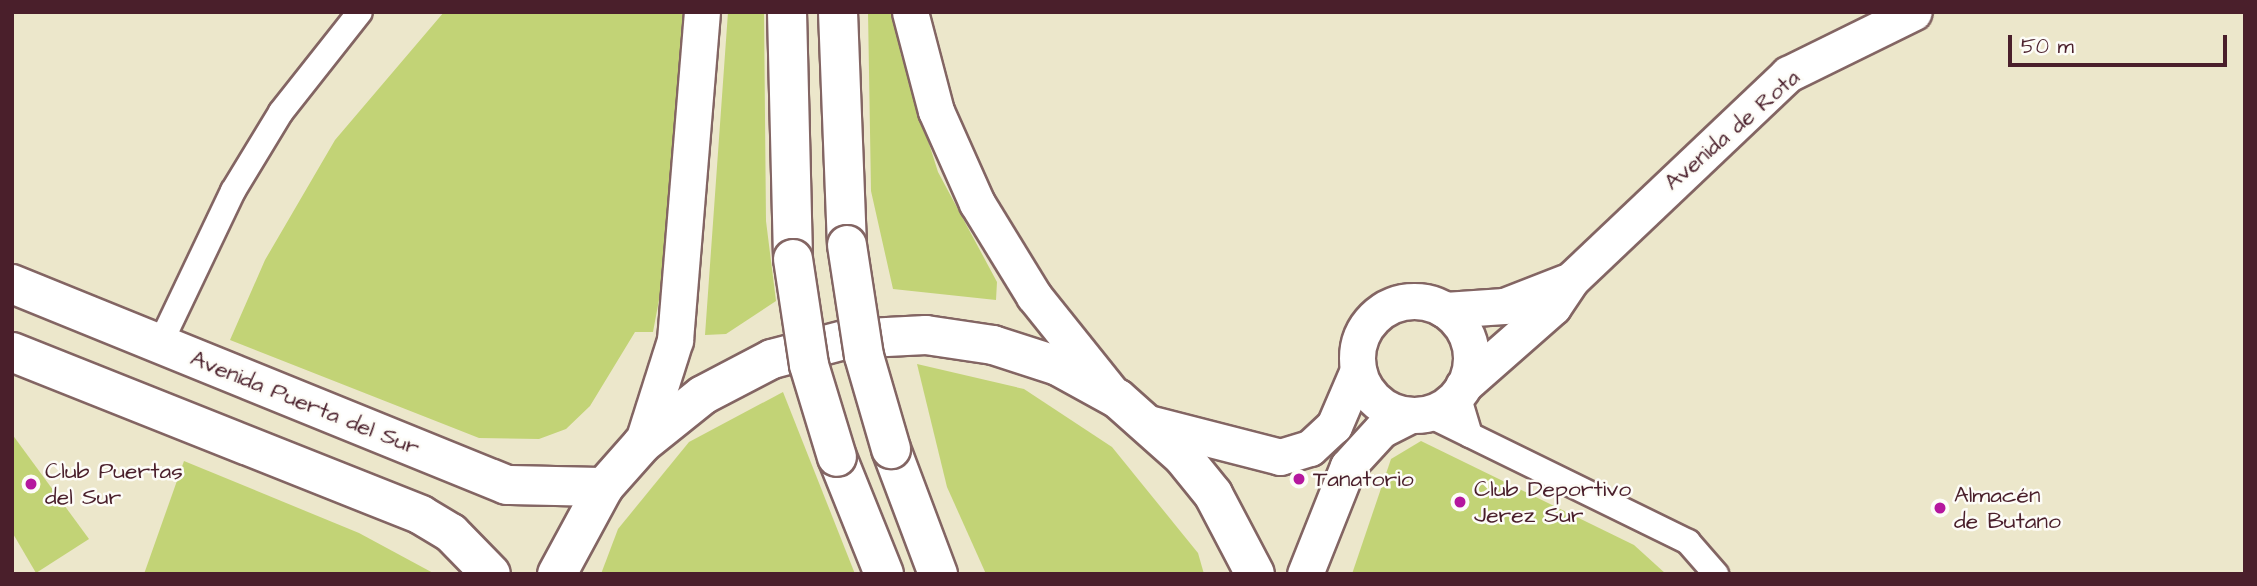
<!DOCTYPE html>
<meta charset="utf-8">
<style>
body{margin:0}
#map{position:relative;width:2257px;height:586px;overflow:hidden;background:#ece7cb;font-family:"Architects Daughter",sans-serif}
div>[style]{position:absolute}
.green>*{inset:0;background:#c2d376}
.roads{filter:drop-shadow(2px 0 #836563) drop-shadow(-2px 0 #836563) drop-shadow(0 2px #836563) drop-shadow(0 -2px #836563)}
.street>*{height:24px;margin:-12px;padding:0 12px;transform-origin:12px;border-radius:12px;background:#fff}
.secondary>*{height:35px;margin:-17.5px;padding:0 17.5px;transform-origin:17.5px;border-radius:17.5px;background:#fff}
.secondary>.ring{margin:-17.5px;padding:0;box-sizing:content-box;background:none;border:35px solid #fff;border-radius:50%}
.primary>*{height:38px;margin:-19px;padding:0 19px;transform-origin:19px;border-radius:19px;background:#fff}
.highway>*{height:38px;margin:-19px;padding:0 19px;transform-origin:19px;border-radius:19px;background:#fff}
.bridges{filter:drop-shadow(2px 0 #836563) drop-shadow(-2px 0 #836563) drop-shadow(0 2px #836563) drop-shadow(0 -2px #836563)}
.primary-bridge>*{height:38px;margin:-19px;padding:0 19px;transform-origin:19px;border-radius:19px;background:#fff}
.dots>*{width:19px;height:19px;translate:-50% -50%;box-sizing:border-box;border:4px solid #fdfcf7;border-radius:50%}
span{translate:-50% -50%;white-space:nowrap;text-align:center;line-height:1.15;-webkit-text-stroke:5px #fdfcf7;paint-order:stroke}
.street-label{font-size:23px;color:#4a1f2b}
.poi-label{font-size:23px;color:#4a1f2b}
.left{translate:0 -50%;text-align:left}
.frame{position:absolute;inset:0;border:14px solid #4a1f2b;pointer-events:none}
.scale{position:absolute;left:2008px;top:35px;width:219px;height:32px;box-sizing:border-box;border:4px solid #4a1f2b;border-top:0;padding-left:9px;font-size:21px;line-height:24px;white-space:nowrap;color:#4a1f2b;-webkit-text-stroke:5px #fdfcf7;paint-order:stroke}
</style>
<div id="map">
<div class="green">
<div style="clip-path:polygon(444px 12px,686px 12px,667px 257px,653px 332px,635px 332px,590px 406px,566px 429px,539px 439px,479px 438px,230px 340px,265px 260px,335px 140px)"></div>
<div style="clip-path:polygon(728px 12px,764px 12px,766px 221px,776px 301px,726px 334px,705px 335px)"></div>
<div style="clip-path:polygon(868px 12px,894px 12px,901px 55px,938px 172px,997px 282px,996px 300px,893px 289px,871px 191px)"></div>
<div style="clip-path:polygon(917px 364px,1024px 389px,1112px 447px,1198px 553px,1204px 574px,986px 574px,947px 487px)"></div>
<div style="clip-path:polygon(783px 392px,855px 574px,601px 574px,618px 529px,689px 442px)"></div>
<div style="clip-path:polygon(12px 434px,89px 539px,36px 573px,12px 532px)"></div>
<div style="clip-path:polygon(1421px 441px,1634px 545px,1666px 574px,1352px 574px,1391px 459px)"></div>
<div style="clip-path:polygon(184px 461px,359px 533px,435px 574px,144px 574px)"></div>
</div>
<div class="roads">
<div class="street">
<div style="left:160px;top:344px;width:170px;rotate:-64.5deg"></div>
<div style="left:233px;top:191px;width:92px;rotate:-58.7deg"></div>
<div style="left:281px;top:112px;width:127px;rotate:-51.7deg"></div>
<div style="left:1458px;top:395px;width:42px;rotate:73.3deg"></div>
<div style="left:1427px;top:414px;width:291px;rotate:26.1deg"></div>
<div style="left:1688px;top:542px;width:43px;rotate:48.8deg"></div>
</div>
<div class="secondary">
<div style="left:910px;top:12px;width:102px;rotate:75.3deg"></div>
<div style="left:936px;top:111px;width:101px;rotate:66deg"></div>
<div style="left:977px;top:203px;width:109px;rotate:58.5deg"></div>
<div style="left:1034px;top:296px;width:129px;rotate:51.3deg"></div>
<div class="ring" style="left:1357px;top:301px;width:79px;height:79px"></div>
<div style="left:1445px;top:310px;width:59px;rotate:-3.9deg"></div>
<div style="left:1504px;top:306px;width:66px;rotate:-21.2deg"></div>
<div style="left:1463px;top:386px;width:120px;rotate:-41.3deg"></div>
<div style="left:1553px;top:307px;width:34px;rotate:-56deg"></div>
<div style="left:1572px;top:279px;width:298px;rotate:-43.5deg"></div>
<div style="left:1788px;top:74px;width:140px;rotate:-26.2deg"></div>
<div style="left:1148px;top:423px;width:136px;rotate:14.4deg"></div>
<div style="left:1280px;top:457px;width:31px;rotate:-17deg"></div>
<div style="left:1310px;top:448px;width:33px;rotate:-43deg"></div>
<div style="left:1334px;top:426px;width:61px;rotate:-66.8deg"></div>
<div style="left:642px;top:444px;width:109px;rotate:-72.4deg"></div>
<div style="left:675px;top:340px;width:329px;rotate:-85.3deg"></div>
<div style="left:1305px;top:574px;width:116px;rotate:-68.3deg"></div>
<div style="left:1348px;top:466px;width:49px;rotate:-47.5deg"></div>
<div style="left:1381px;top:430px;width:31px;rotate:-27deg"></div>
</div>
<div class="primary">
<div style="left:12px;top:284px;width:534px;rotate:22.1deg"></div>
<div style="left:507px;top:485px;width:97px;rotate:1.2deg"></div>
<div style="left:12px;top:352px;width:440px;rotate:21.7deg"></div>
<div style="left:421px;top:515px;width:35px;rotate:31deg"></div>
<div style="left:451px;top:533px;width:57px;rotate:45.7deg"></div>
<div style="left:891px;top:449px;width:134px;rotate:69.4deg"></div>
<div style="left:837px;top:457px;width:126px;rotate:68.1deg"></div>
<div style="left:557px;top:574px;width:99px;rotate:-61.6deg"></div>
<div style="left:604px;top:487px;width:57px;rotate:-48.5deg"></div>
<div style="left:642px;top:444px;width:78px;rotate:-38.8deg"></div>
<div style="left:703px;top:395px;width:78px;rotate:-27.6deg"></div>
<div style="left:772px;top:359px;width:79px;rotate:-14.7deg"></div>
<div style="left:848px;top:339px;width:78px;rotate:-2.9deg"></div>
<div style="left:926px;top:335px;width:68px;rotate:8.5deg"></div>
<div style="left:993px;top:345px;width:68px;rotate:17.9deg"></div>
<div style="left:1058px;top:366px;width:68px;rotate:28.8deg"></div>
<div style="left:1118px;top:399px;width:87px;rotate:41.7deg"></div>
<div style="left:1183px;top:457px;width:48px;rotate:51deg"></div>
<div style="left:1213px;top:494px;width:90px;rotate:62.3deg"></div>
</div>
<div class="highway">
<div style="left:787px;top:12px;width:247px;rotate:88.6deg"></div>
<div style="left:838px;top:12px;width:233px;rotate:87.8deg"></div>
</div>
</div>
<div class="bridges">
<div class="primary-bridge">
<div style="left:847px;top:245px;width:112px;rotate:81.3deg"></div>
<div style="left:864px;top:356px;width:97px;rotate:73.8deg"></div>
<div style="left:793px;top:259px;width:107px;rotate:81.4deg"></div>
<div style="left:809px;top:365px;width:96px;rotate:73.1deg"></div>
</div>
</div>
<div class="dots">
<div style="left:1299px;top:479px;background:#b5179e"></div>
<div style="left:31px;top:484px;background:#b5179e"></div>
<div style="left:1460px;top:502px;background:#b5179e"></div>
<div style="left:1940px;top:508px;background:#b5179e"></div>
</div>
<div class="street-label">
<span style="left:1732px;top:130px;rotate:-41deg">Avenida de Rota</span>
<span style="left:305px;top:403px;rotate:22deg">Avenida Puerta del Sur</span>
</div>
<div class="poi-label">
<span class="left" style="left:45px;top:484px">Club Puertas<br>del Sur</span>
<span class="left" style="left:1313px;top:479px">Tanatorio</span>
<span class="left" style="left:1474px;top:502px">Club Deportivo<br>Jerez Sur</span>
<span class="left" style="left:1954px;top:508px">Almacén<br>de Butano</span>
</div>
<div class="frame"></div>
<div class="scale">50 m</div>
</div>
